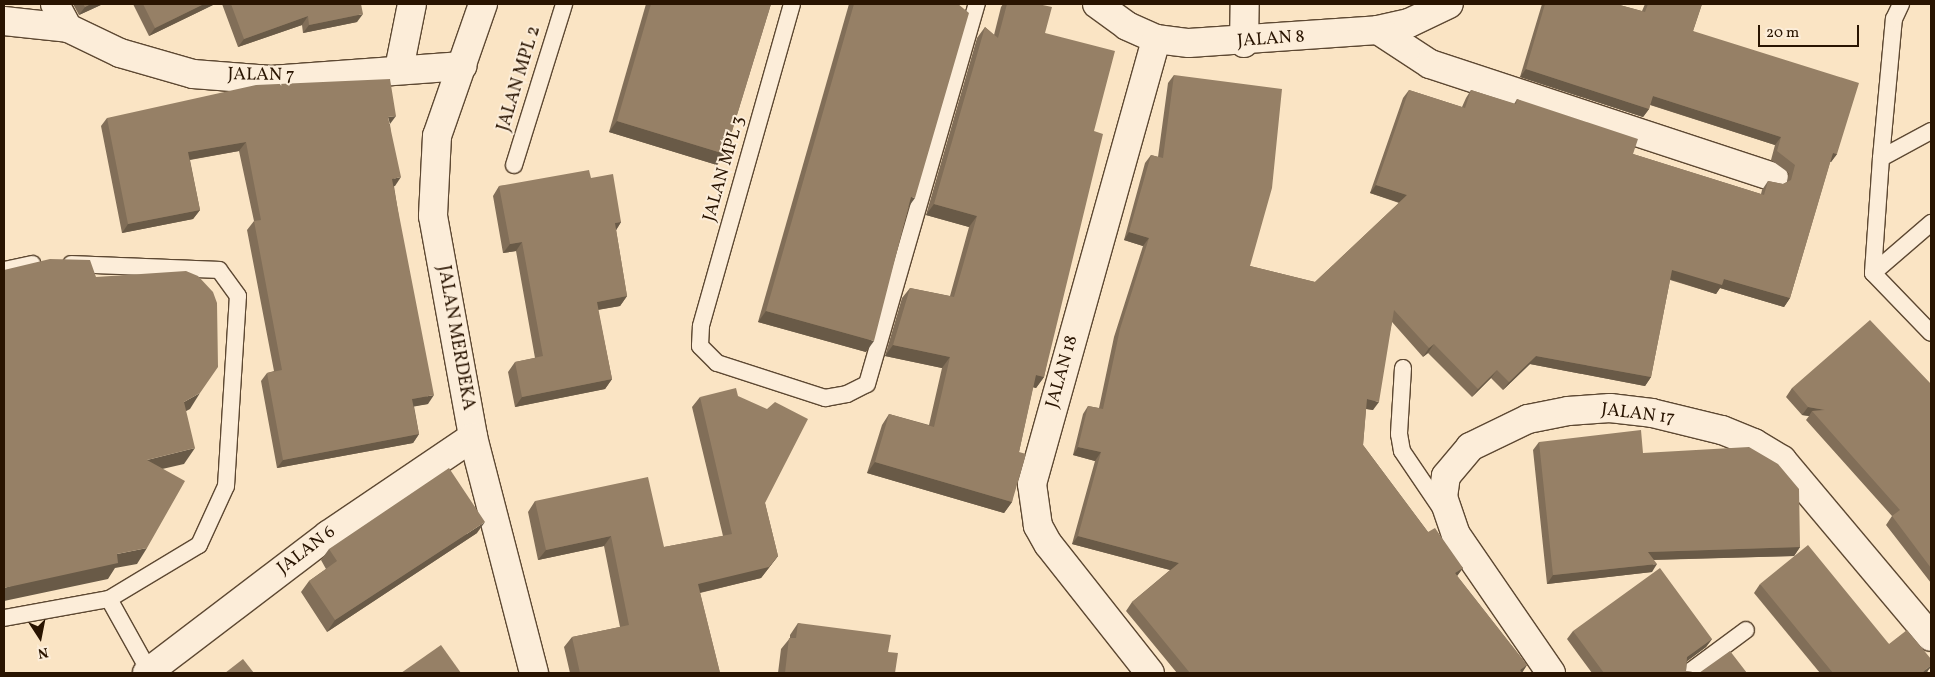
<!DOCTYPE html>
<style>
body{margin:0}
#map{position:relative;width:1935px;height:677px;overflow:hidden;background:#fae4c4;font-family:Vollkorn,serif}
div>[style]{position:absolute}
.roads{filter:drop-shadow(1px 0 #5d4832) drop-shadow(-1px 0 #5d4832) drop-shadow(0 1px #5d4832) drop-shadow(0 -1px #5d4832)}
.lane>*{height:16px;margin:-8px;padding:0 8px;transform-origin:8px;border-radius:8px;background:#fcedd9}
.street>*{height:28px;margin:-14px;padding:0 14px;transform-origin:14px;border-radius:14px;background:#fcedd9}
.secondary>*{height:28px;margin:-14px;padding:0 14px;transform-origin:14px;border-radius:14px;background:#fcedd9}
.wall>*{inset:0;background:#816e58}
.shaded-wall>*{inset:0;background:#695a47}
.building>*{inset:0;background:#968066}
span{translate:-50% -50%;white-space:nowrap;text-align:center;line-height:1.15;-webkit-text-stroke:4px #fcedd9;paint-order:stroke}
.street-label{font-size:18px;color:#291401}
.frame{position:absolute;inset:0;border:5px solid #291401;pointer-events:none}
.north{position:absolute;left:15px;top:612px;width:50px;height:50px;-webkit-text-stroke:4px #fcedd9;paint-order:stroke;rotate:169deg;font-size:14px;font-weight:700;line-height:20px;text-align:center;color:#291401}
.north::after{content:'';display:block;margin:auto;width:18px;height:22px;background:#291401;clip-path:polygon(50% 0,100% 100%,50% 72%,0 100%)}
.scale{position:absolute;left:1758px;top:25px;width:101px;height:22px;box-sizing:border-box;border:2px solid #291401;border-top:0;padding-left:6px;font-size:15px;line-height:18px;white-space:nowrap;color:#291401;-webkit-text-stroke:4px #fcedd9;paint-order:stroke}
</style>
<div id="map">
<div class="roads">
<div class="lane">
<div style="left:792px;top:4px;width:335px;rotate:105.8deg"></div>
<div style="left:701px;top:326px;width:20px;rotate:93deg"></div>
<div style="left:700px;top:346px;width:24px;rotate:45deg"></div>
<div style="left:717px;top:363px;width:114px;rotate:18deg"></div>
<div style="left:825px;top:398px;width:22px;rotate:-10deg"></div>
<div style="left:847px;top:394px;width:22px;rotate:-27deg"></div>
<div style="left:867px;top:384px;width:396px;rotate:-73.9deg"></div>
<div style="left:1931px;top:131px;width:57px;rotate:151.6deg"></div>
<div style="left:1881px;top:158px;width:115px;rotate:94deg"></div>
<div style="left:1873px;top:273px;width:83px;rotate:46deg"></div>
<div style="left:1881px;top:158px;width:140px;rotate:-84.7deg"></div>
<div style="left:1894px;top:19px;width:17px;rotate:-65deg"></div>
<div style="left:514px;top:165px;width:169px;rotate:-72.7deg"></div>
<div style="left:4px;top:270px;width:29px;rotate:-12deg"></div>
<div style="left:1873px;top:273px;width:77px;rotate:-40.8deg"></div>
<div style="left:1403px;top:368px;width:66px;rotate:93.5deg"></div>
<div style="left:1399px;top:434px;width:17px;rotate:80deg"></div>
<div style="left:1402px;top:451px;width:71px;rotate:55.9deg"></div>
<div style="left:109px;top:599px;width:82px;rotate:60.9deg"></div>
<div style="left:4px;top:618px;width:107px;rotate:-10.3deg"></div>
<div style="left:109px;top:599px;width:105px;rotate:-31deg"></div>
<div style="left:199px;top:545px;width:65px;rotate:-65.4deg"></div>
<div style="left:226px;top:486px;width:190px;rotate:-86.4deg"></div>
<div style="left:238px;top:296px;width:32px;rotate:-126deg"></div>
<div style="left:219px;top:270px;width:148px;rotate:-177.7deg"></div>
<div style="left:1688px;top:673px;width:72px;rotate:-36.6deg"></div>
</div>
<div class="street">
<div style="left:55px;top:4px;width:27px;rotate:62deg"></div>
<div style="left:68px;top:28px;width:58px;rotate:25.7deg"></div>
<div style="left:120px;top:53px;width:76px;rotate:16deg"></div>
<div style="left:193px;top:74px;width:78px;rotate:4.4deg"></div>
<div style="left:271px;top:80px;width:192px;rotate:-4.2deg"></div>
<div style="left:1097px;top:4px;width:37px;rotate:36deg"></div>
<div style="left:1127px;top:26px;width:32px;rotate:24deg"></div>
<div style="left:1156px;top:39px;width:33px;rotate:7deg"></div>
<div style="left:1189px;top:43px;width:189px;rotate:-3.9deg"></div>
<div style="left:1378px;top:30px;width:32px;rotate:-13deg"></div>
<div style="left:1409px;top:23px;width:44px;rotate:-25.4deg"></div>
<div style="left:4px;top:21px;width:64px;rotate:6.2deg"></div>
<div style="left:1378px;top:30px;width:62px;rotate:33.2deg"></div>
<div style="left:1430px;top:64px;width:362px;rotate:18.2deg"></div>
<div style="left:1244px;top:43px;width:39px;rotate:-89deg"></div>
<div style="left:399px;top:69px;width:66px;rotate:-78.7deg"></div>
<div style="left:147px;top:673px;width:228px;rotate:-37.3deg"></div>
<div style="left:328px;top:535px;width:175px;rotate:-34.1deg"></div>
<div style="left:1150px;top:673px;width:164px;rotate:-128.3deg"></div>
<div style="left:1048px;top:544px;width:21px;rotate:-119deg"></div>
<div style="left:1038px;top:526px;width:42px;rotate:-98.1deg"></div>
<div style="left:1032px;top:484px;width:462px;rotate:-74.4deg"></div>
<div style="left:1551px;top:673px;width:168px;rotate:-124.5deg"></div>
<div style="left:1456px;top:535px;width:40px;rotate:-108.9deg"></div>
<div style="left:1443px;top:497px;width:21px;rotate:-82deg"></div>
<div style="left:1446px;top:476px;width:38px;rotate:-50deg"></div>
<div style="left:1470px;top:447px;width:64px;rotate:-25.8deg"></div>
<div style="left:1528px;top:419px;width:41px;rotate:-11.3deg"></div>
<div style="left:1568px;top:411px;width:42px;rotate:-4.1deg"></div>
<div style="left:1610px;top:408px;width:42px;rotate:6.8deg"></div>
<div style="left:1652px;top:413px;width:72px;rotate:13.7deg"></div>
<div style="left:1722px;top:430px;width:35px;rotate:22deg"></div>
<div style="left:1754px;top:443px;width:33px;rotate:31deg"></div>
<div style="left:1782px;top:460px;width:231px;rotate:49.9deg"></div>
</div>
<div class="secondary">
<div style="left:483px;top:4px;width:140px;rotate:109.2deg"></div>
<div style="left:437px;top:136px;width:80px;rotate:92.9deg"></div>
<div style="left:433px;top:216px;width:225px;rotate:79.7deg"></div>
<div style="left:473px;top:437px;width:244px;rotate:75.5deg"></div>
</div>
</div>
<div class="wall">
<div style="clip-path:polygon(73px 4px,103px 4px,79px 15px)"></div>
<div style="clip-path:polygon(133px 4px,215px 4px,149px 36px)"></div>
<div style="clip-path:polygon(222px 4px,361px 4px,357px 22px,303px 33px,302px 25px,238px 47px)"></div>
<div style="clip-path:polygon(646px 4px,771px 4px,725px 154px,717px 165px,609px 132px)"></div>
<div style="clip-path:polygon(849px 4px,958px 4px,909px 207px,866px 352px,758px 322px)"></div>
<div style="clip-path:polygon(1003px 4px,1038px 4px,1045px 33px,1094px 131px,1044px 377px,1036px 388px,1033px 387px,1019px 452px,1012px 502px,1004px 513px,867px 473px,882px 425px,889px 414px,929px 425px,942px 368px,885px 356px,902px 298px,910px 288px,950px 296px,969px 227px,926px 215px,977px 38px,985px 27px,994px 35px,1001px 7px)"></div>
<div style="clip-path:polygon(1542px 4px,1616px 4px,1642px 11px,1645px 4px,1702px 4px,1693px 31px,1837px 154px,1831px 162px,1830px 162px,1790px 298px,1784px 307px,1720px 288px,1716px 294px,1670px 280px,1651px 377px,1645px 386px,1530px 364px,1503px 390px,1491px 378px,1472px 397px,1428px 353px,1423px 357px,1392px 322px,1373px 410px,1366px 409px,1363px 445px,1428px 532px,1463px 568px,1457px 576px,1527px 665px,1522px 672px,1522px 673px,1177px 673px,1126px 611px,1132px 602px,1170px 570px,1072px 544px,1095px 461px,1073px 455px,1083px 414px,1088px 406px,1099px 408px,1114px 337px,1143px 246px,1124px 240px,1145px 163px,1151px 155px,1158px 157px,1168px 83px,1174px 75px,1250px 266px,1315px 282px,1399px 203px,1370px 193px,1403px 98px,1409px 90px,1462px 107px,1466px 98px,1471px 90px,1514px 104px,1517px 99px,1633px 154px,1761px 194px,1762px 190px,1768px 181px,1783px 184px,1787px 182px,1789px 173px,1771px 160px,1775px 145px,1650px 105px,1649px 109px,1643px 117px,1520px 77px)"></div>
<div style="clip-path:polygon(107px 118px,390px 124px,395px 186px,394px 186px,428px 404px,414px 406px,419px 434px,413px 443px,277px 468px,261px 381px,267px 373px,274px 371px,247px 230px,254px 221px,239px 151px,190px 160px,200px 210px,193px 219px,122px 233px,101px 126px)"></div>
<div style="clip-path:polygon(591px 178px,621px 222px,616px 230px,627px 296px,620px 306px,598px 310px,612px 379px,605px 389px,515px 407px,508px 372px,515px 362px,535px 358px,516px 251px,503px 253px,493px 196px,499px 186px)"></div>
<div style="clip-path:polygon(1931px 384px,1931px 583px,1886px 525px,1892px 516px,1806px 420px,1809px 416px,1802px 415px,1786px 397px,1792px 388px)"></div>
<div style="clip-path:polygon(700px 397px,765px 503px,778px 556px,761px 578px,700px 593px,720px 673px,570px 673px,564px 647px,572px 637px,620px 627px,604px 546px,538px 560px,528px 512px,535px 501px,664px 547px,723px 536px,692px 407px)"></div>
<div style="clip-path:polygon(1539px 442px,1643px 453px,1800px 547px,1794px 556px,1654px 560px,1652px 572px,1547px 584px,1533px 450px)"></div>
<div style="clip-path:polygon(477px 533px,327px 632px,301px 592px,309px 581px,326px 569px,321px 560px,329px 549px)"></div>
<div style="clip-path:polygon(1760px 584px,1889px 644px,1928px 671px,1926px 673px,1820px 673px,1754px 593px)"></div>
<div style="clip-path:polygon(798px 623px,888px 652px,895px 673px,778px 673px,781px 649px,790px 638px,790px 635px)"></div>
<div style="clip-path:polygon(1573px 631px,1712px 639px,1706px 647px,1687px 661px,1686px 671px,1699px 673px,1747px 673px,1592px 673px,1567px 639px)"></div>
</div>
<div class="shaded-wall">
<div style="clip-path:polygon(91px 4px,103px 4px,79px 15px,85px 7px)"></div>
<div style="clip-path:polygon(204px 4px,215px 4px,149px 36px,155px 28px)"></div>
<div style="clip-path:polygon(363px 14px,357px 22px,303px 33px,309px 25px)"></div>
<div style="clip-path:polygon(308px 16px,302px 25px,238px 47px,244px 39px)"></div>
<div style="clip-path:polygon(1526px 69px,1649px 109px,1643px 117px,1520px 77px)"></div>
<div style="clip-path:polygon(1653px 96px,1781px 137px,1775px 145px,1648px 104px)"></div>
<div style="clip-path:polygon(396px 116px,390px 124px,388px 117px)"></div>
<div style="clip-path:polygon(617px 121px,725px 154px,717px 165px,609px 132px)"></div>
<div style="clip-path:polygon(246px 142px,239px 151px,182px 161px,188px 152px)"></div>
<div style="clip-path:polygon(1833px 153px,1837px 154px,1831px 162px,1827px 161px)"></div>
<div style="clip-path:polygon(401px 177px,395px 186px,386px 188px,392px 179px)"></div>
<div style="clip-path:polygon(1376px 185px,1407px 195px,1401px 203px,1370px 193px)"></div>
<div style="clip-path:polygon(911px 197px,915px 198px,907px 209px)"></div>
<div style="clip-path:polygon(934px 204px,977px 216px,969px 227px,926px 215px)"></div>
<div style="clip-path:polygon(200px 210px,193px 219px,122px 233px,128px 224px)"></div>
<div style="clip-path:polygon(621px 222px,615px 232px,615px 223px)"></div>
<div style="clip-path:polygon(1129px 232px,1149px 238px,1143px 246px,1124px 240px)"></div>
<div style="clip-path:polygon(522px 242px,516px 251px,503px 253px,510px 244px)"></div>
<div style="clip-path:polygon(1672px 270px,1724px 279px,1790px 298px,1784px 307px,1720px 288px,1716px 294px,1666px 278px)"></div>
<div style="clip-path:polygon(627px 296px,620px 306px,590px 311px,597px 302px)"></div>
<div style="clip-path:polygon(766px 311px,874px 341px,866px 352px,758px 322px)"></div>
<div style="clip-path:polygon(1434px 344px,1428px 353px,1423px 357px,1429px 348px)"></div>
<div style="clip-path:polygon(893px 345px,950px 357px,942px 368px,885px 356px)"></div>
<div style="clip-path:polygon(1536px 356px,1651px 377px,1645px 386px,1530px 364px,1503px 390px,1509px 382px)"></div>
<div style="clip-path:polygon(1497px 370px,1491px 378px,1472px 397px,1478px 389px)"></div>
<div style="clip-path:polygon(1036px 375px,1044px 377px,1036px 388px,1028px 386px)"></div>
<div style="clip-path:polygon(612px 379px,605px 389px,515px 407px,522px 397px)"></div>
<div style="clip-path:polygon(200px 393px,190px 409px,173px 418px,184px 402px)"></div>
<div style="clip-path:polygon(434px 395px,428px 404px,406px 408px,412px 399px)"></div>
<div style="clip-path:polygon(1367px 399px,1379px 402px,1373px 410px,1361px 408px)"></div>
<div style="clip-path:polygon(1808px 407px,1825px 410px,1812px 411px,1809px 416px,1802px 415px)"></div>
<div style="clip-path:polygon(419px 434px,413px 443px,277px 468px,283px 460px)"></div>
<div style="clip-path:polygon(1078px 447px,1101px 452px,1095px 461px,1073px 455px)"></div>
<div style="clip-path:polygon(195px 448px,184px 464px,136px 475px,147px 460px)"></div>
<div style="clip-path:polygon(875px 462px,1012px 502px,1004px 513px,867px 473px)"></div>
<div style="clip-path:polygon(485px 522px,477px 533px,327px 632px,335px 620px)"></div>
<div style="clip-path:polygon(611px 536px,604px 546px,538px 560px,546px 550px)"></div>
<div style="clip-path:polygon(1078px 536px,1179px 563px,1174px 571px,1072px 544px)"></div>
<div style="clip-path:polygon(1800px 547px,1794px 556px,1643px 560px,1648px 552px)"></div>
<div style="clip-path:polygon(147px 548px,137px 564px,115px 568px,108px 579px,4px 601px,4px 588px,117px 554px)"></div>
<div style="clip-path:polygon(778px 556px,761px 578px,690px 595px,698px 584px)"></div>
<div style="clip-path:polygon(1657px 564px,1652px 572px,1547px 584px,1553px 575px)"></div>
<div style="clip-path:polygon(1463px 568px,1457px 576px,1455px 573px)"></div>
<div style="clip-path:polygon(1712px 639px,1706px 647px,1682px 665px,1687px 657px)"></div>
<div style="clip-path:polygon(1527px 665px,1522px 673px,1520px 670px)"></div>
<div style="clip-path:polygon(1931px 665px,1931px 667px,1926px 673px,1922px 673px)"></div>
</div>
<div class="building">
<div style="clip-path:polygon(83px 4px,91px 4px,85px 7px)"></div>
<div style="clip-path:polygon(143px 4px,204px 4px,155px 28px)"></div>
<div style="clip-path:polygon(231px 4px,361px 4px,363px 14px,309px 25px,308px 16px,244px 39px)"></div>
<div style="clip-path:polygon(651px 4px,771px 4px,725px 154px,617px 121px)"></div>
<div style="clip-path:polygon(854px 4px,958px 4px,969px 13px,915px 198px,911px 197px,874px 341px,766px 311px)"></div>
<div style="clip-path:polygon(1007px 4px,1038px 4px,1052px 7px,1045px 33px,1115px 51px,1094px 131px,1103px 134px,1044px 377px,1036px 375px,1019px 452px,1026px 454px,1012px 502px,875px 462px,889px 414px,934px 427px,950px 357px,893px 345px,910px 288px,954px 297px,977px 216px,934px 204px,985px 27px,998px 38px)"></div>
<div style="clip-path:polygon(1545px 4px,1616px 4px,1645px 12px,1648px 4px,1702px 4px,1693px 31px,1859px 83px,1837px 154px,1833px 153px,1790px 298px,1724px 279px,1722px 285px,1672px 270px,1651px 377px,1536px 356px,1509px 382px,1497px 370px,1478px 389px,1434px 344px,1429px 348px,1394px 310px,1379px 402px,1367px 399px,1363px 445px,1428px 532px,1435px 528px,1463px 568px,1455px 573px,1527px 665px,1520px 670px,1522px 673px,1190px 673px,1132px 602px,1179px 563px,1078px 536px,1101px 452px,1078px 447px,1088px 406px,1103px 409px,1120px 329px,1149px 238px,1129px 232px,1151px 155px,1163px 158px,1174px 75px,1282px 89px,1272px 188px,1250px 266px,1315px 282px,1407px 195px,1376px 185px,1409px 90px,1465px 108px,1471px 90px,1516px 104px,1517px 99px,1638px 139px,1633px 154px,1764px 195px,1768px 181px,1783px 184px,1791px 180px,1795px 165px,1777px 151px,1781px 137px,1653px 96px,1649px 109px,1526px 69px)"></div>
<div style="clip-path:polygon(390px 79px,396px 116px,388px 117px,401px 177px,392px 179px,434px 395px,412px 399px,419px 434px,283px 460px,267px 373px,282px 370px,254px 221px,261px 220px,246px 142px,188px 152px,200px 210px,128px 224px,107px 118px,256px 85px)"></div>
<div style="clip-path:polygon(589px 170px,591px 178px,613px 174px,621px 222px,615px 223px,627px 296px,597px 302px,612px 379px,522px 397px,515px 362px,543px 356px,522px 242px,510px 244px,499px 186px)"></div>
<div style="clip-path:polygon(50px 259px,90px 260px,96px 277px,186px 271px,198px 276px,213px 292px,217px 303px,218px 367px,200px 393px,184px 402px,195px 448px,147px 460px,185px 481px,147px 548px,117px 554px,118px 563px,4px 588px,4px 270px)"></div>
<div style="clip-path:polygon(1870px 320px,1931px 384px,1931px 568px,1892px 516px,1900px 510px,1812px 411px,1825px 410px,1808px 407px,1792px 388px)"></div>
<div style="clip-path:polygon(736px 388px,738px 396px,767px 409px,775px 402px,808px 419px,765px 503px,778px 556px,769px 567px,698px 584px,720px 673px,580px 673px,572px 637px,629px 625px,611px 536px,546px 550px,535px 501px,648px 477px,664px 547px,732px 534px,700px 397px)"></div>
<div style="clip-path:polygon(1641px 430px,1643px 453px,1749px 447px,1778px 464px,1799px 489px,1800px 547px,1648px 552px,1657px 564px,1553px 575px,1539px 442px)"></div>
<div style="clip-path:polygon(449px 468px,485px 522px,335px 620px,309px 581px,337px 561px,329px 549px)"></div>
<div style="clip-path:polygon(1808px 545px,1889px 644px,1907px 630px,1931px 659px,1931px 665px,1922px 673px,1833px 673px,1760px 584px)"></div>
<div style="clip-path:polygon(1660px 568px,1712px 639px,1687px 657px,1686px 671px,1699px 673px,1730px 651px,1747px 673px,1604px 673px,1573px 631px)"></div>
<div style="clip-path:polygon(798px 623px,891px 635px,888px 652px,898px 653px,895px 673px,785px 673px,789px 638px,796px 638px)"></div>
<div style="clip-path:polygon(441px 645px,461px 673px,401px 673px)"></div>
<div style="clip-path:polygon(243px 659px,254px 673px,225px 673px)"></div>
</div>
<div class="street-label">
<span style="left:1271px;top:40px;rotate:-4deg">JALAN 8</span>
<span style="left:261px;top:76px;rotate:1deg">JALAN 7</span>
<span style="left:520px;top:79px;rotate:-73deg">JALAN MPL 2</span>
<span style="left:725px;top:169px;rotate:-74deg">JALAN MPL 3</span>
<span style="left:455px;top:338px;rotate:80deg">JALAN MERDEKA</span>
<span style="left:1063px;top:372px;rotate:-74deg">JALAN 18</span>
<span style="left:1638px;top:415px;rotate:7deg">JALAN 17</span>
<span style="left:307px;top:551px;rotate:-37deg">JALAN 6</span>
</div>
<div class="frame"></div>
<div class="north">N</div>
<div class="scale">20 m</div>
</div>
